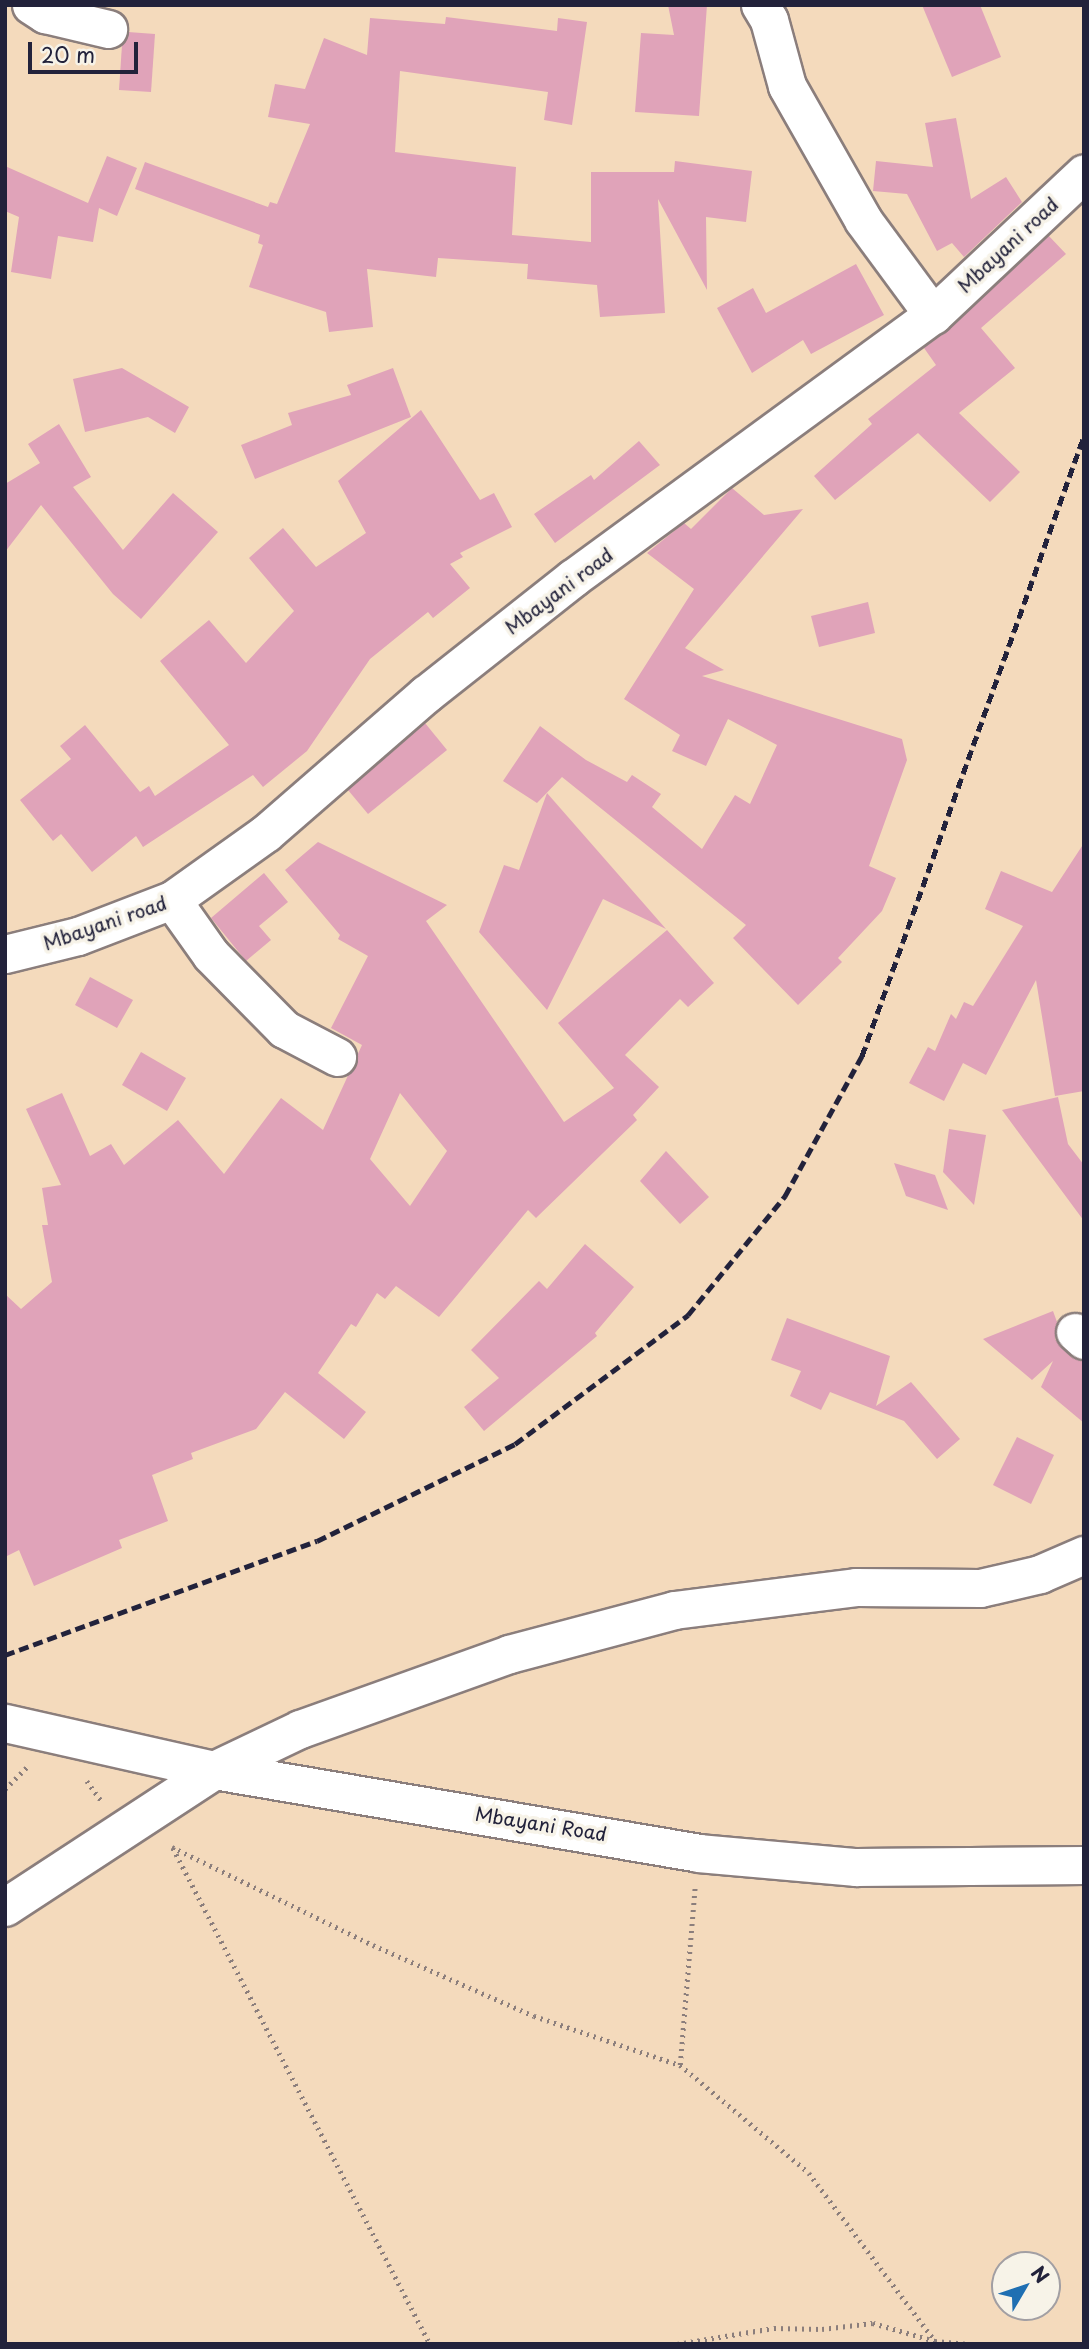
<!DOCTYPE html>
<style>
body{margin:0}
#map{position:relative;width:1089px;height:2349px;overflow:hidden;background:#f4dabc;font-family:"Playpen Sans",sans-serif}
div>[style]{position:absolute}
.building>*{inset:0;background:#e0a3b9}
.path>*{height:4.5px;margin-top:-2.25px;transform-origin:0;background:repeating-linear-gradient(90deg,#8b7e7c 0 2px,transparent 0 7px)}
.roads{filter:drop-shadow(2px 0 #8b7e7c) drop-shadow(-2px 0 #8b7e7c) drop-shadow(0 2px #8b7e7c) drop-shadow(0 -2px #8b7e7c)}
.minor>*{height:37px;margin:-18.5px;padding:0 18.5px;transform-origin:18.5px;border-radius:18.5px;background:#fff}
.rail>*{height:5px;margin-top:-2.5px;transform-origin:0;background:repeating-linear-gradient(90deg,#22223b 0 10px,transparent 0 15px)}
span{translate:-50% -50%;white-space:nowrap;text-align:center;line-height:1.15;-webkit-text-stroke:7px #f7f3e8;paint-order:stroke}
.street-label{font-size:19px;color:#22223b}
.frame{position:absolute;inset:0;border:7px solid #22223b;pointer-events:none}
.north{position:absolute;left:991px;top:2251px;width:70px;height:70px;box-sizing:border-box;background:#f7f3e8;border:2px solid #a29fa3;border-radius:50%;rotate:51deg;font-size:19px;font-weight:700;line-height:28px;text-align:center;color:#22223b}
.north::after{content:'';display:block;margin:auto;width:24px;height:32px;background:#1f6fb2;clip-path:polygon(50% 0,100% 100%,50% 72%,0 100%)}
.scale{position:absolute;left:28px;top:42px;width:110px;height:32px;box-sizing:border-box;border:4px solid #22223b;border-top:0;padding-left:9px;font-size:21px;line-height:24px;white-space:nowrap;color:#22223b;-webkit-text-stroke:5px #f7f3e8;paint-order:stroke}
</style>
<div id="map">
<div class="building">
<div style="clip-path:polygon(668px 5px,707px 5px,699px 116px,635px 112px,641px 33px,674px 35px)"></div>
<div style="clip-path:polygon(922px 5px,980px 5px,1001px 57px,952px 77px)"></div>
<div style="clip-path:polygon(446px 17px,557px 31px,558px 18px,587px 22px,572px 125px,544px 120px,548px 92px,400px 71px,395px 152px,516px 167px,512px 235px,591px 242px,591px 172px,674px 172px,675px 161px,752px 171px,746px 222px,706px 217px,707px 290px,658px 199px,665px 313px,600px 317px,597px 285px,527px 279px,528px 264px,438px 258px,436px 277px,367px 269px,373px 327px,329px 332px,326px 312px,249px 287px,263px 245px,258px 243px,260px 235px,135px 189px,145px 162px,268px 207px,270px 202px,277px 204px,310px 124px,268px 117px,275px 84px,305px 89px,324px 38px,367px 55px,370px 18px,445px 24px)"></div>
<div style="clip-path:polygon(128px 32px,155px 34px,151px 92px,119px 90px,122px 45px)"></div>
<div style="clip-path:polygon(956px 118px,971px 199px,1006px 177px,1022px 202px,964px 257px,952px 243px,937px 251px,907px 194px,873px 191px,876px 161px,933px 167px,925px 123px)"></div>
<div style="clip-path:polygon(107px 156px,137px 168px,117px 216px,99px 208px,93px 242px,58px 236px,51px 279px,11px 272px,19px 217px,5px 211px,5px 166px,88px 203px)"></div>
<div style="clip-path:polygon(1048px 235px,1066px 254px,981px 328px,1015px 368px,959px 413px,1020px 472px,990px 502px,918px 433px,835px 500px,814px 476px,872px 424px,868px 419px,936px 365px,924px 348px)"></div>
<div style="clip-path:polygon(856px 264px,884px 315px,811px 354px,803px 340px,752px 373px,717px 308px,753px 288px,766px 313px)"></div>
<div style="clip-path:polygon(122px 368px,189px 407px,175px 433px,148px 417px,85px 432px,73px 379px)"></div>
<div style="clip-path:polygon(393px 368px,411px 417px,255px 479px,241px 445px,292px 425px,288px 413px,351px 395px,347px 385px)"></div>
<div style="clip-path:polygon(421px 410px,480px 500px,494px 493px,512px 527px,460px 553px,463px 557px,450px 564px,470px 588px,433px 618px,428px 612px,370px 659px,307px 751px,263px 787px,253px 775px,143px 847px,136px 836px,92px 872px,61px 834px,53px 841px,20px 800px,71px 759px,60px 746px,85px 725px,140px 792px,149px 786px,155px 796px,229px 745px,160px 661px,209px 620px,246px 663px,294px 611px,249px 558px,283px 528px,316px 567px,366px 533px,338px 481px)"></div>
<div style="clip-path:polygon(59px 424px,91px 477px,73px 487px,123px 550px,173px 493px,218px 532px,141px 619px,113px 594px,41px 505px,5px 552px,5px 484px,40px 463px,28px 444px)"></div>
<div style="clip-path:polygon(639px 441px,660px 465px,555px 543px,534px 514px,591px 475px,594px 480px)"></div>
<div style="clip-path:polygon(732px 488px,764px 515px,803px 509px,685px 648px,724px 670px,702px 676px,902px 739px,907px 760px,869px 866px,896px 878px,882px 911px,838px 958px,842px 962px,798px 1005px,733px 938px,746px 925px,562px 777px,537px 803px,503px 781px,540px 726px,586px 760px,627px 782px,632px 775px,661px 794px,652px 807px,702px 849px,735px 795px,750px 804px,777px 745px,728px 719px,706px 766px,672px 751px,680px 735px,624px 699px,694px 589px,647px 553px,684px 523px,691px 529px)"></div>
<div style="clip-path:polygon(868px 602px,875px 633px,819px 647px,811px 616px)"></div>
<div style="clip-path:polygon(425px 723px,447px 750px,368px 814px,348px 790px)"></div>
<div style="clip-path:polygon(547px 793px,666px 929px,603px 899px,547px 1010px,479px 932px,504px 865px,519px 870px)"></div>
<div style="clip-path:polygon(evenodd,318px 842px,447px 905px,426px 921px,564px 1122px,614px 1088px,558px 1023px,667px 930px,714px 983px,688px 1007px,680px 999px,625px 1055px,659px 1087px,633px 1115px,637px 1120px,536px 1218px,528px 1210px,439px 1317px,396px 1286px,385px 1299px,377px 1293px,356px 1327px,351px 1324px,318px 1373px,366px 1412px,344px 1439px,285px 1392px,256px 1429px,191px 1453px,193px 1459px,152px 1475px,168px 1521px,119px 1540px,122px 1548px,34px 1586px,19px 1550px,5px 1557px,5px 1294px,21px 1309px,52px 1282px,42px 1225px,48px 1225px,42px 1188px,61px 1185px,26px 1109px,62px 1093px,90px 1156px,111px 1144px,124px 1165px,178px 1120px,224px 1174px,281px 1098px,323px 1130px,362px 1045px,331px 1028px,368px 956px,338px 939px,340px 935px,285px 870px,318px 842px,400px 1093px,447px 1151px,410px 1206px,370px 1159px,400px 1093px)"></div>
<div style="clip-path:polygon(1084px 843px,1084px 1091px,1055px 1096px,1036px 980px,986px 1075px,963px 1063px,944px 1101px,909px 1083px,928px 1047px,935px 1051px,951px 1014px,956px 1019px,964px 1002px,973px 1006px,1023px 926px,985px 909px,1001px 871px,1052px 892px)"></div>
<div style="clip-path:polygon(264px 873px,288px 902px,259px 926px,271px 940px,246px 961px,211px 918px)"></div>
<div style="clip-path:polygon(90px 977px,133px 1000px,117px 1028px,75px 1005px)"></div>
<div style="clip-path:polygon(141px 1052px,186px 1078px,167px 1111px,122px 1085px)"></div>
<div style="clip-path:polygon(1058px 1097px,1068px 1144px,1084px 1165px,1084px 1221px,1002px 1110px)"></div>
<div style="clip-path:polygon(949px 1129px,986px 1135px,974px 1205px,943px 1172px)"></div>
<div style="clip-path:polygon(666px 1151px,709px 1197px,680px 1224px,640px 1181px)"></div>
<div style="clip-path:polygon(894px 1163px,935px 1175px,948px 1210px,906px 1196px)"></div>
<div style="clip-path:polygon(585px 1244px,634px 1287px,595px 1333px,597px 1336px,484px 1431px,464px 1407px,499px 1378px,471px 1350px,539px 1281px,547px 1289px)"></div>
<div style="clip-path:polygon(1053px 1311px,1057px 1322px,1055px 1339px,1070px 1356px,1084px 1362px,1084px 1423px,1041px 1387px,1053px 1361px,1032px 1380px,983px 1339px)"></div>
<div style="clip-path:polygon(787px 1318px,890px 1356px,876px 1406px,911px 1382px,960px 1439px,937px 1459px,904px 1421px,830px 1392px,821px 1410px,790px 1396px,801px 1371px,771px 1360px)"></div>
<div style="clip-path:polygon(1017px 1437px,1054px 1455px,1031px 1504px,993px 1485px)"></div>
</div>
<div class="path">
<div style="left:87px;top:1781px;width:26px;rotate:54deg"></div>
<div style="left:5px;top:1789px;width:33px;rotate:-45deg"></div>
<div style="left:172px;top:1847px;width:224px;rotate:26deg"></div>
<div style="left:373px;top:1945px;width:176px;rotate:23.8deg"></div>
<div style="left:534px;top:2016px;width:154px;rotate:18.6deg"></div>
<div style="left:680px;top:2065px;width:168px;rotate:39.9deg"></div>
<div style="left:809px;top:2173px;width:210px;rotate:53.1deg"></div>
<div style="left:173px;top:1848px;width:559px;rotate:62.61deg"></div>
<div style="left:680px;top:2065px;width:178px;rotate:-85.2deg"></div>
<div style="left:677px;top:2344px;width:98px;rotate:-9.4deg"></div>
<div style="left:774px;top:2328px;width:48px;rotate:1.2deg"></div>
<div style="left:822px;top:2329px;width:51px;rotate:-6.7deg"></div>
<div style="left:873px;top:2323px;width:65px;rotate:16.2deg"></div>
<div style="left:935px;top:2341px;width:34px;rotate:5deg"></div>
</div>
<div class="roads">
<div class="minor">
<div style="left:31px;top:5px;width:17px;rotate:33deg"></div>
<div style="left:45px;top:14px;width:65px;rotate:13.4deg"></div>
<div style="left:760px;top:5px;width:17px;rotate:59deg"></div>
<div style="left:769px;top:20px;width:68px;rotate:74.7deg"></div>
<div style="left:787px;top:86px;width:154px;rotate:60.4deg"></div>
<div style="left:863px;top:220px;width:118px;rotate:53.6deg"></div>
<div style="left:172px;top:900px;width:67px;rotate:54.7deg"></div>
<div style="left:211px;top:955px;width:104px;rotate:45.4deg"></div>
<div style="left:284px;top:1029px;width:60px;rotate:27.8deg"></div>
<div style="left:5px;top:954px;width:75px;rotate:-13.9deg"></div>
<div style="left:78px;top:936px;width:101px;rotate:-21deg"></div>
<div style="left:172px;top:900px;width:115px;rotate:-35.5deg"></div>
<div style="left:266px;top:833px;width:212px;rotate:-41deg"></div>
<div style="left:426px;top:694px;width:187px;rotate:-38.3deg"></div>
<div style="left:573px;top:578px;width:446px;rotate:-36.2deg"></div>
<div style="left:933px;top:315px;width:207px;rotate:-43.2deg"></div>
<div style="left:1075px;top:1332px;width:12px;rotate:42deg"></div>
<div style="left:5px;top:1723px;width:214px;rotate:12.7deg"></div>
<div style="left:214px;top:1770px;width:491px;rotate:9.7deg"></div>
<div style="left:698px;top:1853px;width:159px;rotate:5.1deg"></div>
<div style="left:856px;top:1867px;width:228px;rotate:-0.5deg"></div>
<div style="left:5px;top:1907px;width:250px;rotate:-33.2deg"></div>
<div style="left:214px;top:1770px;width:95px;rotate:-25.5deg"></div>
<div style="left:300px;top:1729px;width:222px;rotate:-19.7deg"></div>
<div style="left:509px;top:1654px;width:171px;rotate:-14.9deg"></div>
<div style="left:674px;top:1610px;width:183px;rotate:-7.2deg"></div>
<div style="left:856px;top:1587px;width:124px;rotate:0.5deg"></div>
<div style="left:980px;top:1588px;width:62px;rotate:-13.1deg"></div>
<div style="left:1040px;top:1574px;width:48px;rotate:-23.4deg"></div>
</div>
</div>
<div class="rail">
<div style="left:5px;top:1655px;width:332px;rotate:-20.1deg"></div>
<div style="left:317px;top:1541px;width:220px;rotate:-26.1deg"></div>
<div style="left:515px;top:1444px;width:216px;rotate:-36.7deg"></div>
<div style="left:688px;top:1315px;width:154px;rotate:-50.8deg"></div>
<div style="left:785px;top:1196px;width:160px;rotate:-61.2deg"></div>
<div style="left:862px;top:1056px;width:659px;rotate:-70.3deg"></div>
</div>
<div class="street-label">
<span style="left:1008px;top:245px;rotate:-43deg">Mbayani road</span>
<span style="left:559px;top:591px;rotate:-37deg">Mbayani road</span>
<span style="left:105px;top:923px;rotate:-19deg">Mbayani road</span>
<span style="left:541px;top:1824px;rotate:9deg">Mbayani Road</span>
</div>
<div class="frame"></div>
<div class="north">N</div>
<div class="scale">20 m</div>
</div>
